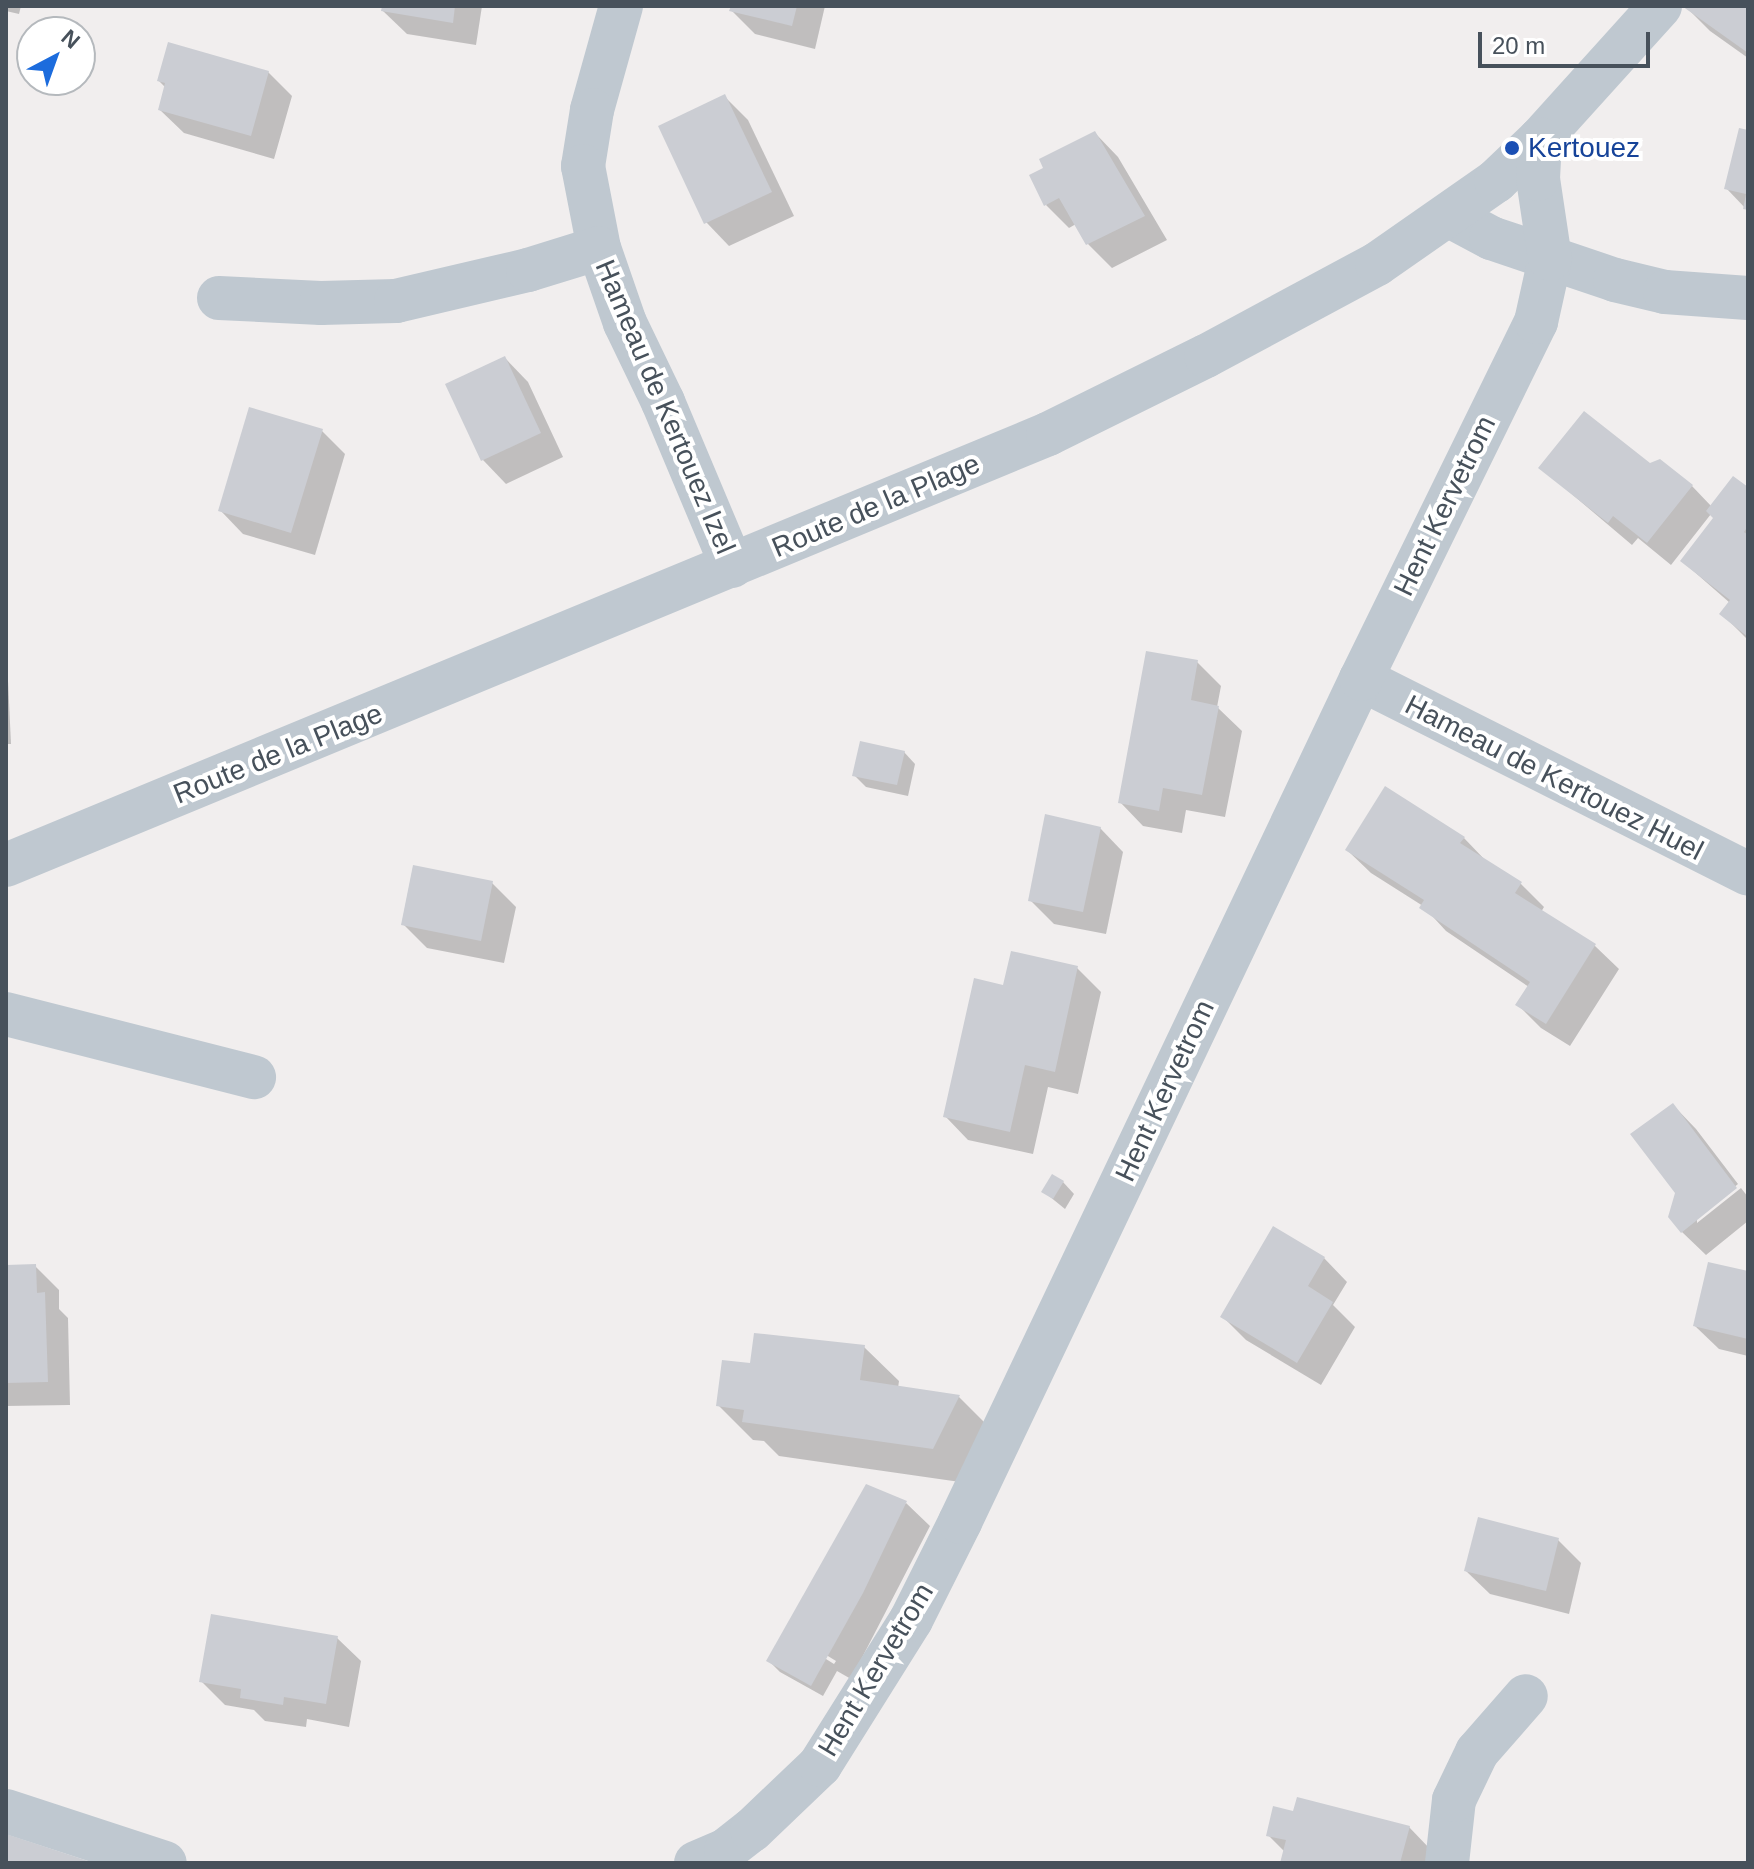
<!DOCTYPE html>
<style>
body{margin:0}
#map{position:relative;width:1754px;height:1869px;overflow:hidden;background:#f1eeee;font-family:Helvetica,sans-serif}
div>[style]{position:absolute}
.shadow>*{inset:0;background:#0003}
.building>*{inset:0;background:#cbcdd3}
.street>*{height:44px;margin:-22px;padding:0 22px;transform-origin:22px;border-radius:22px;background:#bfc8d0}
.dots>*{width:22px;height:22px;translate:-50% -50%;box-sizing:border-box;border:4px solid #fff;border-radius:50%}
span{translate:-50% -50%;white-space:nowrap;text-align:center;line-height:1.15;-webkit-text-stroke:8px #fff;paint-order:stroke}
.transit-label{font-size:28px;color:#164399}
.left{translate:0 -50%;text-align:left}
.street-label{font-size:28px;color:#47515b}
.frame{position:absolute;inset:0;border:8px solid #47515b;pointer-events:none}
.north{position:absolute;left:16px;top:16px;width:80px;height:80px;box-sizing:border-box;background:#fff;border:2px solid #b5b9bd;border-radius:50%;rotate:41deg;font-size:22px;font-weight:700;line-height:32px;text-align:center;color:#47515b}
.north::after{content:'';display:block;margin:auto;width:28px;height:36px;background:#1c6cdd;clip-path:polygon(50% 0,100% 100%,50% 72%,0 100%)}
.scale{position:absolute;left:1478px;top:32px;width:172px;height:36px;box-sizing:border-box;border:4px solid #47515b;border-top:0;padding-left:10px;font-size:24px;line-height:28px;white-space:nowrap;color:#47515b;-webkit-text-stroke:6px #fff;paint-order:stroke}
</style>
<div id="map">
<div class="shadow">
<div style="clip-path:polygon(6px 6px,21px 6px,19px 14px,6px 11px)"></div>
<div style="clip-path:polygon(384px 6px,482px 6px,476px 45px,407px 34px,383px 11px)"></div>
<div style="clip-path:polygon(733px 6px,825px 6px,815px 49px,755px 34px,732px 11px)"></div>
<div style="clip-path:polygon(1748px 6px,1748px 58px,1710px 31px,1686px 7px)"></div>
<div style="clip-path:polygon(268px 72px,292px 96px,274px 159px,184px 133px,160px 110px,166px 88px,159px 81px)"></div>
<div style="clip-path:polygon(725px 97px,748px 120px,794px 216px,729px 246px,706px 222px)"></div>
<div style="clip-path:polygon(1748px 132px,1748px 211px,1726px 188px)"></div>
<div style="clip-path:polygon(1095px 133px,1118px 157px,1167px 240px,1112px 268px,1088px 244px,1076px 224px,1069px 228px,1046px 205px)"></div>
<div style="clip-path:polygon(505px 358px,528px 382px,563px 457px,506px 484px,483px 460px)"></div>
<div style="clip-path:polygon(322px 431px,345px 454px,315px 555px,243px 534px,220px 510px)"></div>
<div style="clip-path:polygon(1650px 465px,1692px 486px,1712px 507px,1748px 490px,1748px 640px,1722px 614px,1730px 603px,1682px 561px,1715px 518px,1711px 514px,1671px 565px,1638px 538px,1632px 545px,1541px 468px)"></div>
<div style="clip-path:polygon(6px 638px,11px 744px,6px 744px)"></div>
<div style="clip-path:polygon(1197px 662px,1221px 686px,1217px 707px,1242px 731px,1225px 817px,1186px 810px,1182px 833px,1143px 826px,1120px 802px)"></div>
<div style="clip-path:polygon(904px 752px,915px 764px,908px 796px,866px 787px,854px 775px)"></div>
<div style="clip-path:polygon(1100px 828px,1123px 852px,1106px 934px,1054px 924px,1030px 900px)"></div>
<div style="clip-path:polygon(1464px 838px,1487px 862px,1521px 884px,1544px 907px,1541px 912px,1595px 946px,1619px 969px,1570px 1046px,1541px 1028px,1518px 1005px,1529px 987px,1446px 931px,1423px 906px,1371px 873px,1347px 850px)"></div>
<div style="clip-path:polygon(492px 883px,516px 907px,504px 963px,427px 948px,403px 924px)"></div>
<div style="clip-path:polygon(1077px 968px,1101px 992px,1078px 1094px,1048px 1087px,1033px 1154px,968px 1140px,945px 1116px,1005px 987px)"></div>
<div style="clip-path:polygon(1673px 1105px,1696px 1129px,1738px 1184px,1697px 1217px,1697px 1223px,1741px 1188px,1748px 1197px,1748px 1221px,1706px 1255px,1682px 1232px)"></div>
<div style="clip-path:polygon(1063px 1182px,1074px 1194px,1065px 1209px,1044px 1192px)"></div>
<div style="clip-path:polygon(1324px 1258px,1347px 1282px,1333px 1305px,1355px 1327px,1321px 1385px,1246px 1340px,1222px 1316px)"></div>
<div style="clip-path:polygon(35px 1266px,59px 1290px,59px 1309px,68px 1318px,70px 1405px,6px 1406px,6px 1267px)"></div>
<div style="clip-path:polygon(1748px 1273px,1748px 1356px,1719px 1349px,1695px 1326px)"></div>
<div style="clip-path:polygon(864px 1347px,899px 1381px,898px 1388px,959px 1397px,993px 1431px,967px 1483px,779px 1456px,764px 1441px,753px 1440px,718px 1405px,752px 1365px)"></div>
<div style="clip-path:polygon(evenodd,906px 1503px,930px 1526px,851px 1679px,837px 1671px,823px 1696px,780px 1672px,769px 1661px,906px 1503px,810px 1645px,836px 1661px,834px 1664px,810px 1649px,810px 1645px)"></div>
<div style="clip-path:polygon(1558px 1540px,1581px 1563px,1569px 1614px,1490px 1594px,1466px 1571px)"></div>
<div style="clip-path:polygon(337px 1638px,361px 1661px,349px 1727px,307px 1719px,306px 1727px,265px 1721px,254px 1710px,225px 1705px,201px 1681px)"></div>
<div style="clip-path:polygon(1409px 1827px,1432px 1851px,1429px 1863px,1282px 1863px,1285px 1852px,1268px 1835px)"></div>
</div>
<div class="building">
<div style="clip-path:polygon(382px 6px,455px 6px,453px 23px,381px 11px)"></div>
<div style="clip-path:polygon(731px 6px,797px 6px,792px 26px,729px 11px)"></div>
<div style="clip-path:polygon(1682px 6px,1748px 6px,1748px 53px)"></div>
<div style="clip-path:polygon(168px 42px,269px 71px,251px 136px,158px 110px,165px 83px,157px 81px)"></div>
<div style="clip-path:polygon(725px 94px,772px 192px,704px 224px,658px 126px)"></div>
<div style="clip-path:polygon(1739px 128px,1748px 130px,1748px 210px,1743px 209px,1746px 194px,1724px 189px)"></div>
<div style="clip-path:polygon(1095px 131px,1145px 216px,1086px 245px,1059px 198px,1044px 206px,1029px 175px,1043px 168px,1039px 159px)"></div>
<div style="clip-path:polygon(505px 356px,541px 433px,481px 461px,445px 384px)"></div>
<div style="clip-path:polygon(249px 407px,323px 429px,291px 533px,218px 511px)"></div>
<div style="clip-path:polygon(1584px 411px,1650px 463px,1660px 459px,1693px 485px,1647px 543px,1613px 516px,1608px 523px,1538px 468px)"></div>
<div style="clip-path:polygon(1733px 476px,1748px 487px,1748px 526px,1744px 532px,1748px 535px,1748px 637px,1719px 614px,1730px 600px,1680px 561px,1713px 518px,1706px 511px)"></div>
<div style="clip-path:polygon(1146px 651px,1198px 660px,1191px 700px,1219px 706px,1202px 795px,1163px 788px,1159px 811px,1118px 803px)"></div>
<div style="clip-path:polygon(860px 741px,905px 751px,897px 785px,852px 776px)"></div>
<div style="clip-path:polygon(1385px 786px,1465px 837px,1460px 843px,1522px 882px,1515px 893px,1596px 944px,1546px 1024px,1515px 1005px,1530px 982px,1419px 908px,1424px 900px,1345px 850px)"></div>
<div style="clip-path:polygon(1045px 814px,1101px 827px,1083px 912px,1028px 901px)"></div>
<div style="clip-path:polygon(413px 865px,493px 881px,481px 941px,401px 925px)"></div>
<div style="clip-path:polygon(1011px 951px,1078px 966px,1055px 1072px,1025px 1065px,1010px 1132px,943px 1117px,974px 978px,1003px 985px)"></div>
<div style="clip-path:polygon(1673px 1103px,1737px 1188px,1681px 1233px,1668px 1217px,1675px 1193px,1630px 1134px)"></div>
<div style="clip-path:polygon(1052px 1174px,1064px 1181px,1053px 1199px,1041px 1192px)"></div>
<div style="clip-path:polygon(1273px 1226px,1325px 1257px,1308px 1286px,1333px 1302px,1297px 1363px,1220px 1317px)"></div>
<div style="clip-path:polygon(1708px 1262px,1748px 1271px,1748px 1339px,1693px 1326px)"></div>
<div style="clip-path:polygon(36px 1264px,37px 1293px,45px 1292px,48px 1382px,6px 1383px,6px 1265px)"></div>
<div style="clip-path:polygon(754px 1333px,865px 1345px,860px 1380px,960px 1395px,933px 1449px,742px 1422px,744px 1410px,716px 1406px,722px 1360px,750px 1363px)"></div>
<div style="clip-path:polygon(866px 1484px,907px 1501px,863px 1593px,811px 1686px,766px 1661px)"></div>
<div style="clip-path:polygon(1478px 1517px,1559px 1538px,1546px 1591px,1464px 1571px)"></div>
<div style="clip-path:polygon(211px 1614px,338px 1636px,326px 1704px,284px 1697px,283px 1705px,240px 1698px,241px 1689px,199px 1682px)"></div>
<div style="clip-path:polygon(1297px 1797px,1410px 1826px,1400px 1863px,1280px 1863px,1286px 1840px,1266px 1836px,1273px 1806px,1293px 1811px)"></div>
<div style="clip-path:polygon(6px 1834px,91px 1862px,91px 1863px,6px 1863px)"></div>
</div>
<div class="street">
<div style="left:621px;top:6px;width:108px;rotate:105.6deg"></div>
<div style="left:592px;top:110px;width:57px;rotate:99.1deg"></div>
<div style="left:583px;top:166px;width:84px;rotate:79deg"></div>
<div style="left:599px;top:248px;width:79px;rotate:70.9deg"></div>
<div style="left:625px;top:323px;width:88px;rotate:64.3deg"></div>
<div style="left:663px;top:402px;width:178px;rotate:67.2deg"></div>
<div style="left:1450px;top:216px;width:47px;rotate:28.2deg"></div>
<div style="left:1491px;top:238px;width:131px;rotate:18.7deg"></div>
<div style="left:1615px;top:280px;width:51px;rotate:13.5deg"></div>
<div style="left:1665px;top:292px;width:83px;rotate:4.1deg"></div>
<div style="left:219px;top:298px;width:102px;rotate:2.8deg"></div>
<div style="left:321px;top:303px;width:75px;rotate:-1.5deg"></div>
<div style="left:396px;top:301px;width:136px;rotate:-13.2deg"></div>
<div style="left:528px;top:270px;width:74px;rotate:-17.2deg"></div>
<div style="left:1361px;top:679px;width:433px;rotate:26.7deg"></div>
<div style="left:6px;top:865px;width:1128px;rotate:-22.47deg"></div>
<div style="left:1048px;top:434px;width:176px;rotate:-26.3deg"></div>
<div style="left:1206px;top:356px;width:194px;rotate:-28.3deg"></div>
<div style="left:1377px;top:264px;width:145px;rotate:-34.9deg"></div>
<div style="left:1496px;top:181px;width:61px;rotate:-43.7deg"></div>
<div style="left:1540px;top:139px;width:179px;rotate:-47.9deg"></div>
<div style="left:6px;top:1014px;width:256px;rotate:14.3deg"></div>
<div style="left:6px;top:1811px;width:167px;rotate:18.1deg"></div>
<div style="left:696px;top:1863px;width:33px;rotate:-23deg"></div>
<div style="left:726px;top:1850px;width:33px;rotate:-38deg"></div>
<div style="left:752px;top:1830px;width:94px;rotate:-43.7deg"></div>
<div style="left:820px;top:1765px;width:171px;rotate:-57.9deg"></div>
<div style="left:911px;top:1620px;width:110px;rotate:-63.4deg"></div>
<div style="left:960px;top:1522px;width:934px;rotate:-64.56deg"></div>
<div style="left:1361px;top:679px;width:398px;rotate:-63.9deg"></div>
<div style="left:1536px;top:322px;width:65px;rotate:-77.5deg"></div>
<div style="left:1550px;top:259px;width:81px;rotate:-98.5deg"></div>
<div style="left:1538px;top:179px;width:40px;rotate:-87.1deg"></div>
<div style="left:1447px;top:1863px;width:63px;rotate:-83.7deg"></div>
<div style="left:1454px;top:1800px;width:53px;rotate:-64.4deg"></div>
<div style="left:1477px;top:1752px;width:74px;rotate:-48.8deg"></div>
</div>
<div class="dots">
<div style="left:1512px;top:148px;background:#1a4fb4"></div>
</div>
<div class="transit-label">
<span class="left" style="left:1528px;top:148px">Kertouez</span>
</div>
<div class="street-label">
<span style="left:665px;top:407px;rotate:67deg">Hameau de Kertouez Izel</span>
<span style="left:876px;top:506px;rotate:-23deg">Route de la Plage</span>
<span style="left:1445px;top:506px;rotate:-64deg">Hent Kervetrom</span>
<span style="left:278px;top:754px;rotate:-22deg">Route de la Plage</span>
<span style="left:1554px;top:778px;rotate:27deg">Hameau de Kertouez Huel</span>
<span style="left:1165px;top:1091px;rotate:-65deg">Hent Kervetrom</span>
<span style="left:876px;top:1670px;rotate:-59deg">Hent Kervetrom</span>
</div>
<div class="frame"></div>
<div class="north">N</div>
<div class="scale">20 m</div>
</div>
